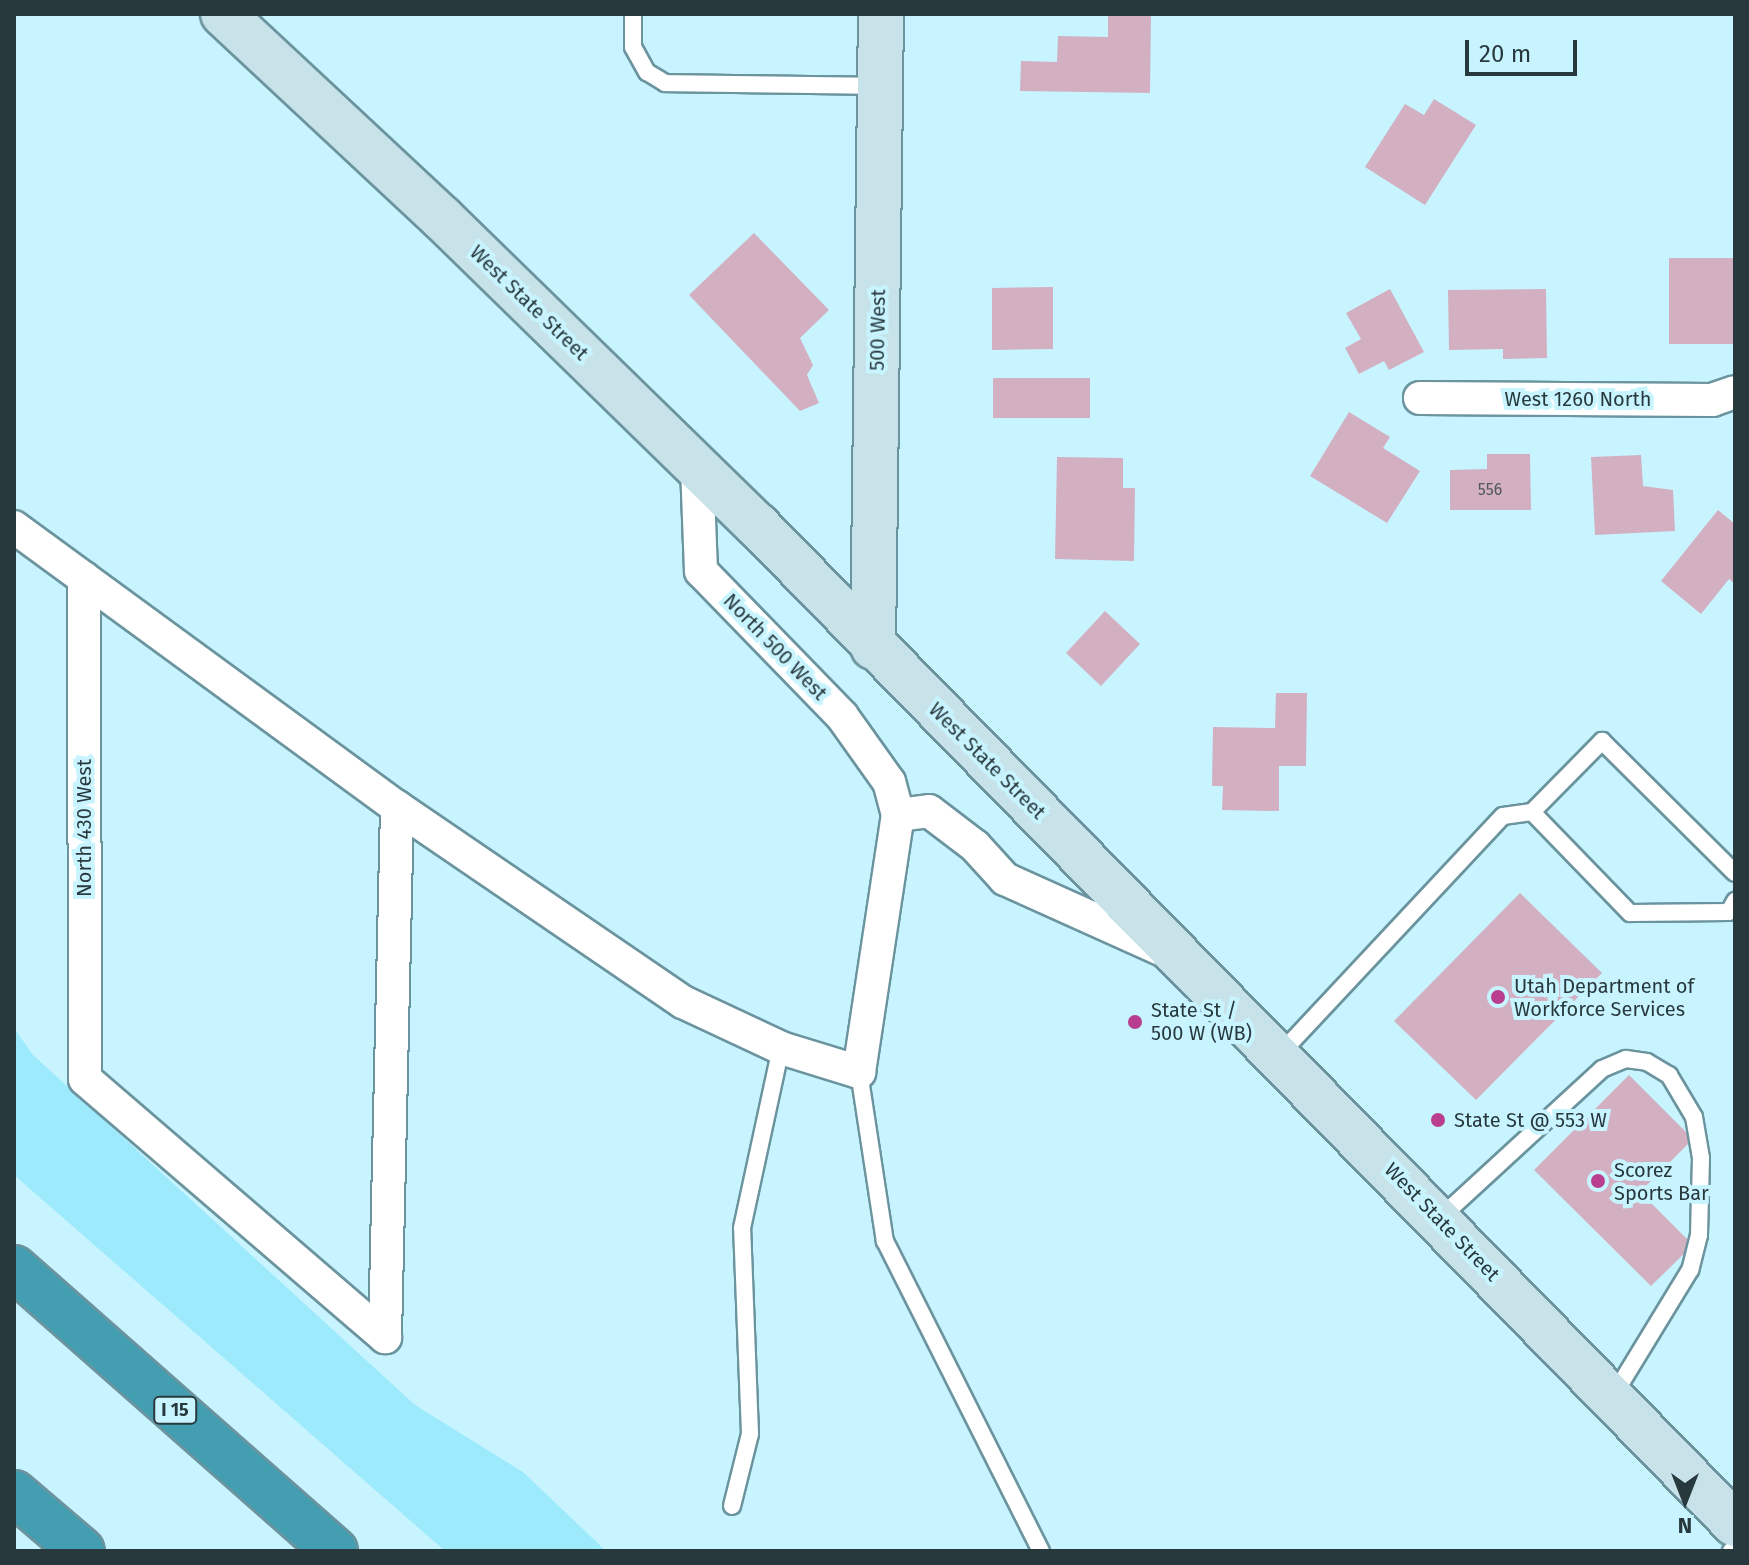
<!DOCTYPE html>
<style>
body{margin:0}
#map{position:relative;width:1749px;height:1565px;overflow:hidden;background:#c8f4ff;font-family:"Fira Sans",sans-serif}
div>[style]{position:absolute}
.green>*{inset:0;background:#9eeafd}
.building>*{inset:0;background:#d2b0c2}
.roads{filter:drop-shadow(2px 0 #6b949e) drop-shadow(-2px 0 #6b949e) drop-shadow(0 2px #6b949e) drop-shadow(0 -2px #6b949e)}
.service>*{height:16px;margin:-8px;padding:0 8px;transform-origin:8px;border-radius:8px;background:#fff}
.minor>*{height:32px;margin:-16px;padding:0 16px;transform-origin:16px;border-radius:16px;background:#fff}
.secondary>*{height:44px;margin:-22px;padding:0 22px;transform-origin:22px;border-radius:22px;background:#c7e2e8}
.motorway>*{height:44px;margin:-22px;padding:0 22px;transform-origin:22px;border-radius:22px;background:#449eb2}
.dots>*{width:22px;height:22px;translate:-50% -50%;box-sizing:border-box;border:4px solid #c8f4ff;border-radius:50%}
span{translate:-50% -50%;white-space:nowrap;text-align:center;line-height:1.15;-webkit-text-stroke:8px #c8f4ff;paint-order:stroke}
.number-label{font-size:16px;color:#52575f}
.number-label span{-webkit-text-stroke-width:0}
.shield-label span{padding:2px 6px;background:#c8f4ff;border:2px solid;border-radius:6px;-webkit-text-stroke-width:0}
.shield-label{font-size:18px;color:#28393e;font-weight:700}
.street-label{font-size:20px;color:#28393e}
.poi-label{font-size:20px;color:#28393e}
.left{translate:0 -50%;text-align:left}
.frame{position:absolute;inset:0;border:16px solid #28393e;pointer-events:none}
.north{position:absolute;left:1645px;top:1461px;width:80px;height:80px;-webkit-text-stroke:6px #c8f4ff;paint-order:stroke;rotate:180deg;font-size:22px;font-weight:700;line-height:32px;text-align:center;color:#28393e}
.north::after{content:'';display:block;margin:auto;width:28px;height:36px;background:#28393e;clip-path:polygon(50% 0,100% 100%,50% 72%,0 100%)}
.scale{position:absolute;left:1465px;top:40px;width:112px;height:36px;box-sizing:border-box;border:4px solid #28393e;border-top:0;padding-left:10px;font-size:24px;line-height:28px;white-space:nowrap;color:#28393e;-webkit-text-stroke:6px #c8f4ff;paint-order:stroke}
</style>
<div id="map">
<div class="green">
<div style="clip-path:polygon(14px 1028px,33px 1055px,415px 1405px,523px 1472px,606px 1551px,445px 1551px,14px 1175px)"></div>
</div>
<div class="building">
<div style="clip-path:polygon(1108px 14px,1151px 14px,1150px 93px,1020px 91px,1021px 61px,1057px 62px,1058px 36px,1108px 37px)"></div>
<div style="clip-path:polygon(1434px 99px,1476px 125px,1425px 205px,1365px 167px,1405px 104px,1424px 115px)"></div>
<div style="clip-path:polygon(754px 233px,829px 310px,800px 338px,813px 365px,807px 375px,819px 403px,800px 411px,689px 295px)"></div>
<div style="clip-path:polygon(1669px 258px,1735px 258px,1735px 344px,1669px 344px)"></div>
<div style="clip-path:polygon(1053px 287px,1053px 349px,992px 350px,992px 288px)"></div>
<div style="clip-path:polygon(1390px 289px,1424px 352px,1389px 370px,1384px 361px,1359px 374px,1345px 348px,1361px 339px,1346px 313px)"></div>
<div style="clip-path:polygon(1546px 289px,1547px 358px,1503px 359px,1503px 349px,1449px 350px,1448px 290px)"></div>
<div style="clip-path:polygon(993px 378px,1090px 378px,1090px 418px,993px 418px)"></div>
<div style="clip-path:polygon(1349px 412px,1390px 437px,1383px 448px,1420px 471px,1387px 523px,1310px 476px)"></div>
<div style="clip-path:polygon(1487px 454px,1530px 454px,1531px 510px,1450px 510px,1450px 470px,1487px 469px)"></div>
<div style="clip-path:polygon(1641px 455px,1643px 486px,1673px 490px,1675px 531px,1595px 535px,1591px 457px)"></div>
<div style="clip-path:polygon(1057px 457px,1123px 458px,1123px 488px,1135px 488px,1134px 561px,1055px 559px)"></div>
<div style="clip-path:polygon(1718px 510px,1735px 524px,1735px 584px,1729px 579px,1701px 614px,1661px 581px)"></div>
<div style="clip-path:polygon(1105px 611px,1140px 644px,1101px 686px,1066px 653px)"></div>
<div style="clip-path:polygon(1276px 693px,1307px 693px,1306px 766px,1279px 766px,1279px 811px,1222px 810px,1223px 786px,1212px 786px,1213px 727px,1275px 728px)"></div>
<div style="clip-path:polygon(1520px 893px,1602px 973px,1476px 1100px,1394px 1021px)"></div>
<div style="clip-path:polygon(1629px 1075px,1693px 1139px,1640px 1192px,1693px 1245px,1651px 1286px,1534px 1170px)"></div>
</div>
<div class="roads">
<div class="service">
<div style="left:633px;top:14px;width:33px;rotate:90deg"></div>
<div style="left:633px;top:47px;width:29px;rotate:61deg"></div>
<div style="left:647px;top:72px;width:21px;rotate:31deg"></div>
<div style="left:665px;top:83px;width:214px;rotate:0.8deg"></div>
<div style="left:1532px;top:812px;width:141px;rotate:45.9deg"></div>
<div style="left:1630px;top:913px;width:99px;rotate:-0.6deg"></div>
<div style="left:1729px;top:912px;width:13px;rotate:-61deg"></div>
<div style="left:1280px;top:1054px;width:326px;rotate:-46.9deg"></div>
<div style="left:1503px;top:816px;width:29px;rotate:-8deg"></div>
<div style="left:1532px;top:812px;width:100px;rotate:-45.4deg"></div>
<div style="left:1602px;top:741px;width:187px;rotate:44.8deg"></div>
<div style="left:859px;top:1072px;width:171px;rotate:81.3deg"></div>
<div style="left:885px;top:1241px;width:347px;rotate:63.3deg"></div>
<div style="left:1440px;top:1218px;width:220px;rotate:-42.6deg"></div>
<div style="left:1602px;top:1069px;width:26px;rotate:-23deg"></div>
<div style="left:1626px;top:1059px;width:21px;rotate:8deg"></div>
<div style="left:1647px;top:1062px;width:26px;rotate:31deg"></div>
<div style="left:1669px;top:1075px;width:49px;rotate:59.2deg"></div>
<div style="left:1694px;top:1117px;width:42px;rotate:80.3deg"></div>
<div style="left:1701px;top:1158px;width:77px;rotate:91.5deg"></div>
<div style="left:1699px;top:1235px;width:36px;rotate:104deg"></div>
<div style="left:1690px;top:1270px;width:148px;rotate:121.4deg"></div>
<div style="left:732px;top:1506px;width:74px;rotate:-76deg"></div>
<div style="left:750px;top:1434px;width:206px;rotate:-92.2deg"></div>
<div style="left:742px;top:1228px;width:184px;rotate:-77.8deg"></div>
<div style="left:1731px;top:1551px;width:6px;rotate:-45deg"></div>
</div>
<div class="minor">
<div style="left:1420px;top:398px;width:292px;rotate:0.4deg"></div>
<div style="left:1712px;top:400px;width:24px;rotate:-19deg"></div>
<div style="left:14px;top:527px;width:474px;rotate:36.2deg"></div>
<div style="left:397px;top:807px;width:346px;rotate:34.3deg"></div>
<div style="left:683px;top:1002px;width:108px;rotate:25.1deg"></div>
<div style="left:781px;top:1048px;width:82px;rotate:17.1deg"></div>
<div style="left:859px;top:1072px;width:260px;rotate:-81.4deg"></div>
<div style="left:898px;top:815px;width:34px;rotate:-105deg"></div>
<div style="left:889px;top:782px;width:81px;rotate:-125.5deg"></div>
<div style="left:842px;top:716px;width:202px;rotate:-134.2deg"></div>
<div style="left:701px;top:571px;width:105px;rotate:-92.2deg"></div>
<div style="left:84px;top:578px;width:501px;rotate:89.89deg"></div>
<div style="left:85px;top:1079px;width:396px;rotate:40.7deg"></div>
<div style="left:898px;top:815px;width:31px;rotate:-7deg"></div>
<div style="left:929px;top:811px;width:58px;rotate:37.3deg"></div>
<div style="left:975px;top:846px;width:45px;rotate:47.7deg"></div>
<div style="left:1005px;top:879px;width:175px;rotate:24.2deg"></div>
<div style="left:385px;top:1337px;width:530px;rotate:-88.7deg"></div>
</div>
<div class="secondary">
<div style="left:223px;top:14px;width:299px;rotate:43deg"></div>
<div style="left:442px;top:218px;width:440px;rotate:44.3deg"></div>
<div style="left:757px;top:525px;width:1398px;rotate:45.61deg"></div>
<div style="left:873px;top:647px;width:633px;rotate:-89.28deg"></div>
</div>
<div class="motorway">
<div style="left:14px;top:1268px;width:428px;rotate:41.4deg"></div>
<div style="left:14px;top:1493px;width:89px;rotate:40.5deg"></div>
</div>
</div>
<div class="dots">
<div style="left:1498px;top:997px;background:#ba3e8f"></div>
<div style="left:1135px;top:1022px;background:#ba3e8f"></div>
<div style="left:1438px;top:1120px;background:#ba3e8f"></div>
<div style="left:1598px;top:1181px;background:#ba3e8f"></div>
</div>
<div class="number-label">
<span style="left:1490px;top:490px">556</span>
</div>
<div class="shield-label">
<span style="left:175px;top:1410px">I 15</span>
</div>
<div class="street-label">
<span style="left:529px;top:303px;rotate:44deg">West State Street</span>
<span style="left:878px;top:330px;rotate:-89deg">500 West</span>
<span style="left:1578px;top:399px">West 1260 North</span>
<span style="left:775px;top:647px;rotate:46deg">North 500 West</span>
<span style="left:987px;top:761px;rotate:45deg">West State Street</span>
<span style="left:84px;top:828px;rotate:-90deg">North 430 West</span>
<span style="left:1442px;top:1222px;rotate:46deg">West State Street</span>
</div>
<div class="poi-label">
<span class="left" style="left:1514px;top:998px">Utah Department of<br>Workforce Services</span>
<span class="left" style="left:1151px;top:1022px">State St /<br>500 W (WB)</span>
<span class="left" style="left:1454px;top:1120px">State St @ 553 W</span>
<span class="left" style="left:1614px;top:1182px">Scorez<br>Sports Bar</span>
</div>
<div class="frame"></div>
<div class="north">N</div>
<div class="scale">20 m</div>
</div>
